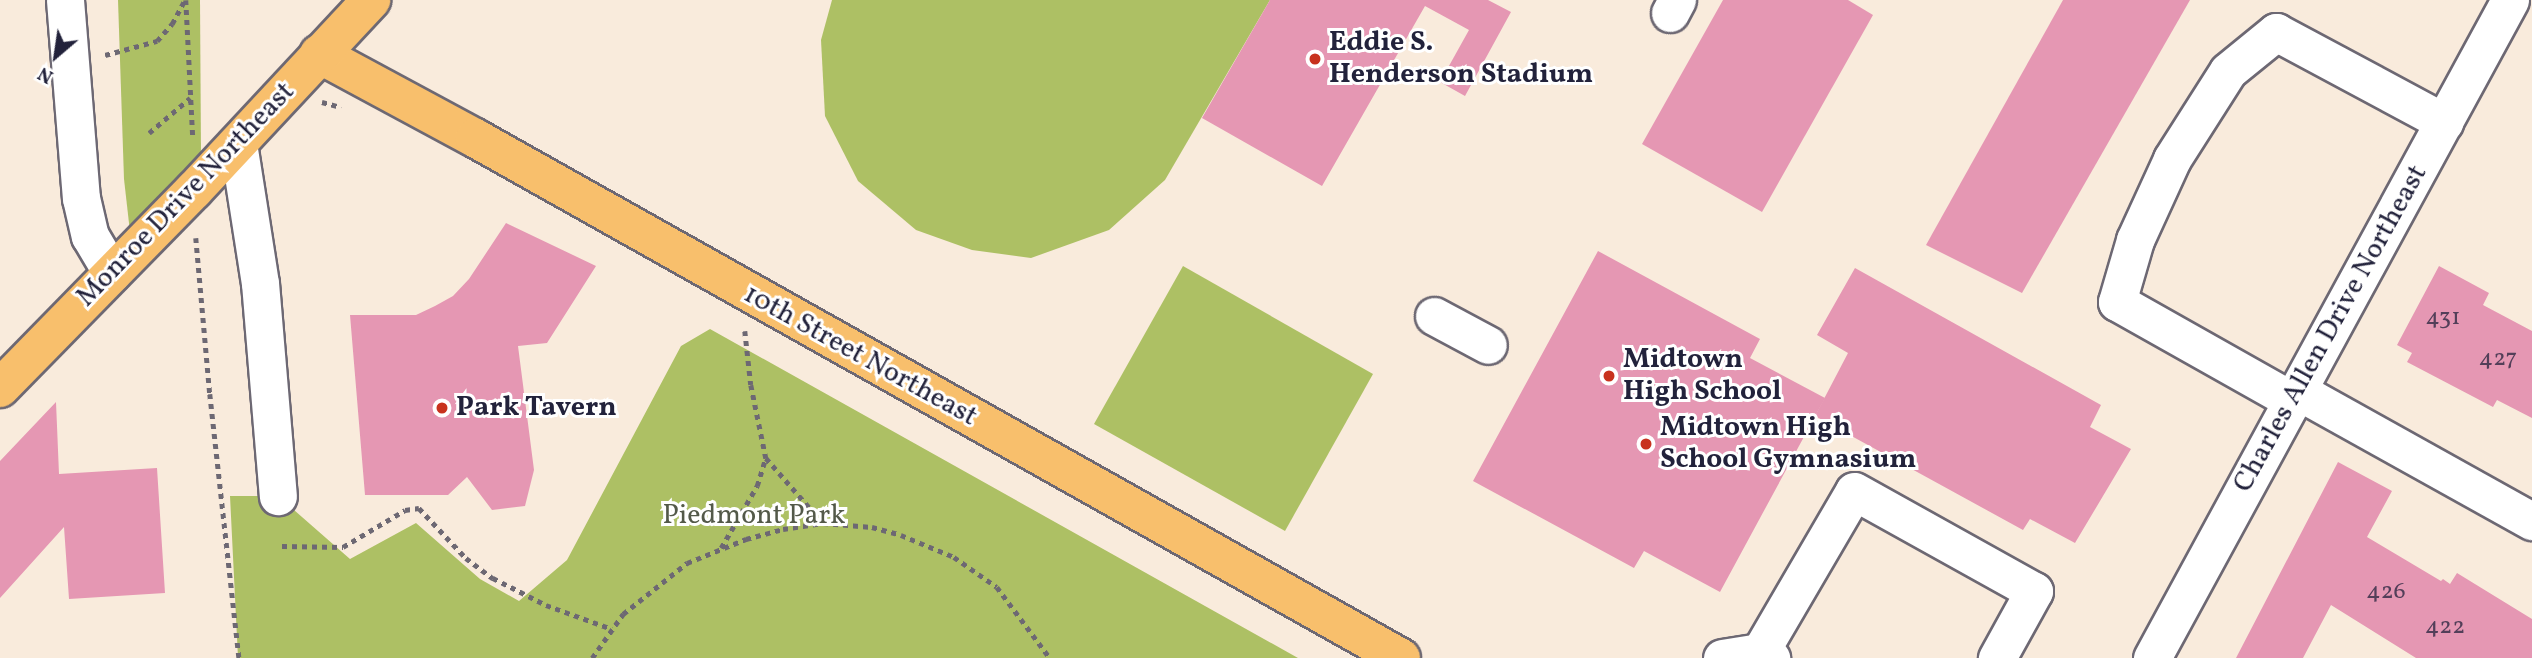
<!DOCTYPE html>
<style>
body{margin:0}
#map{position:relative;width:2532px;height:658px;overflow:hidden;background:#f9ebdc;font-family:Vollkorn,serif}
div>[style]{position:absolute}
.green>*{inset:0;background:#adc064}
.building>*{inset:0;background:#e597b3}
.path>*{height:4.5px;margin-top:-2.25px;transform-origin:0;background:repeating-linear-gradient(90deg,#6d6873 0 5px,transparent 0 10px)}
.roads{filter:drop-shadow(2px 0 #6d6873) drop-shadow(-2px 0 #6d6873) drop-shadow(0 2px #6d6873) drop-shadow(0 -2px #6d6873)}
.minor>*{height:37px;margin:-18.5px;padding:0 18.5px;transform-origin:18.5px;border-radius:18.5px;background:#fff}
.major>*{height:38px;margin:-19px;padding:0 19px;transform-origin:19px;border-radius:19px;background:#f8bf6c}
.dots>*{width:19px;height:19px;translate:-50% -50%;box-sizing:border-box;border:4px solid #fff;border-radius:50%}
span{translate:-50% -50%;white-space:nowrap;text-align:center;line-height:1.15;-webkit-text-stroke:6px #fff;paint-order:stroke}
.number-label{font-size:24px;color:#533f59}
.number-label span{-webkit-text-stroke-width:0}
.poi-label{font-size:28px;color:#22223b;font-weight:700}
.left{translate:0 -50%;text-align:left}
.street-label{font-size:28px;color:#22223b}
.park-label{font-size:28px;color:#535949}
.north{position:absolute;left:21px;top:21px;width:70px;height:70px;-webkit-text-stroke:5px #fff;paint-order:stroke;rotate:209deg;font-size:19px;font-weight:700;line-height:28px;text-align:center;color:#22223b}
.north::after{content:'';display:block;margin:auto;width:24px;height:32px;background:#22223b;clip-path:polygon(50% 0,100% 100%,50% 72%,0 100%)}
</style>
<div id="map">
<div class="green">
<div style="clip-path:polygon(118px 0,200px 0,201px 157px,130px 232px,124px 179px)"></div>
<div style="clip-path:polygon(832px 0,1270px 0,1165px 180px,1109px 230px,1031px 258px,972px 250px,916px 230px,858px 181px,825px 116px,821px 40px)"></div>
<div style="clip-path:polygon(1183px 266px,1373px 374px,1285px 531px,1094px 424px)"></div>
<div style="clip-path:polygon(710px 329px,1298px 658px,238px 658px,230px 496px,278px 496px,350px 559px,416px 523px,480px 579px,519px 601px,567px 560px,681px 346px)"></div>
</div>
<div class="building">
<div style="clip-path:polygon(1270px 0,1488px 0,1511px 12px,1465px 96px,1440px 82px,1469px 30px,1425px 6px,1322px 186px,1202px 118px)"></div>
<div style="clip-path:polygon(1723px 0,1848px 0,1873px 15px,1762px 212px,1642px 144px)"></div>
<div style="clip-path:polygon(2063px 0,2190px 0,2022px 293px,1926px 245px)"></div>
<div style="clip-path:polygon(506px 223px,596px 266px,547px 343px,518px 346px,534px 470px,525px 506px,492px 510px,467px 477px,448px 495px,365px 495px,350px 315px,416px 315px,435px 306px,453px 296px,469px 279px)"></div>
<div style="clip-path:polygon(1598px 251px,1760px 339px,1750px 358px,1825px 398px,1720px 592px,1644px 551px,1634px 568px,1473px 481px)"></div>
<div style="clip-path:polygon(2439px 266px,2489px 293px,2483px 305px,2532px 331px,2532px 418px,2497px 400px,2493px 407px,2407px 362px,2412px 353px,2397px 345px)"></div>
<div style="clip-path:polygon(1855px 268px,2101px 405px,2090px 427px,2131px 449px,2075px 543px,2030px 519px,2023px 530px,1815px 416px,1848px 353px,1817px 335px)"></div>
<div style="clip-path:polygon(56px 402px,59px 474px,157px 468px,165px 593px,69px 599px,64px 527px,0 598px,0 461px)"></div>
<div style="clip-path:polygon(2338px 462px,2392px 491px,2367px 537px,2441px 581px,2443px 579px,2450px 584px,2457px 573px,2532px 619px,2532px 658px,2416px 658px,2331px 605px,2303px 658px,2236px 658px)"></div>
</div>
<div class="path">
<div style="left:186px;top:0;width:138px;rotate:87.1deg"></div>
<div style="left:105px;top:55px;width:54px;rotate:-15.1deg"></div>
<div style="left:157px;top:41px;width:23px;rotate:-49deg"></div>
<div style="left:172px;top:24px;width:27px;rotate:-62deg"></div>
<div style="left:322px;top:102px;width:20px;rotate:15deg"></div>
<div style="left:149px;top:133px;width:54px;rotate:-40.5deg"></div>
<div style="left:196px;top:238px;width:157px;rotate:84.9deg"></div>
<div style="left:210px;top:394px;width:266px;rotate:83.7deg"></div>
<div style="left:745px;top:331px;width:54px;rotate:83.7deg"></div>
<div style="left:751px;top:385px;width:75px;rotate:78.4deg"></div>
<div style="left:766px;top:458px;width:86px;rotate:48.8deg"></div>
<div style="left:282px;top:546px;width:61px;rotate:0.9deg"></div>
<div style="left:343px;top:547px;width:72px;rotate:-30.8deg"></div>
<div style="left:405px;top:510px;width:14px;rotate:-8deg"></div>
<div style="left:419px;top:508px;width:69px;rotate:46.8deg"></div>
<div style="left:466px;top:558px;width:34px;rotate:37deg"></div>
<div style="left:493px;top:578px;width:59px;rotate:27deg"></div>
<div style="left:546px;top:605px;width:70px;rotate:20deg"></div>
<div style="left:721px;top:548px;width:72px;rotate:-59.9deg"></div>
<div style="left:757px;top:486px;width:28px;rotate:-73deg"></div>
<div style="left:592px;top:658px;width:54px;rotate:-54.8deg"></div>
<div style="left:623px;top:614px;width:82px;rotate:-38.6deg"></div>
<div style="left:687px;top:563px;width:64px;rotate:-22.1deg"></div>
<div style="left:746px;top:539px;width:38px;rotate:-15deg"></div>
<div style="left:783px;top:529px;width:40px;rotate:-8.5deg"></div>
<div style="left:823px;top:523px;width:49px;rotate:4.7deg"></div>
<div style="left:872px;top:527px;width:30px;rotate:15deg"></div>
<div style="left:901px;top:535px;width:57px;rotate:22.5deg"></div>
<div style="left:954px;top:557px;width:52px;rotate:34.9deg"></div>
<div style="left:997px;top:587px;width:89px;rotate:53.3deg"></div>
</div>
<div class="roads">
<div class="minor">
<div style="left:65px;top:0;width:199px;rotate:85.4deg"></div>
<div style="left:81px;top:198px;width:39px;rotate:77deg"></div>
<div style="left:90px;top:236px;width:43px;rotate:59.3deg"></div>
<div style="left:1670px;top:13px;width:15px;rotate:-62deg"></div>
<div style="left:238px;top:143px;width:142px;rotate:81.1deg"></div>
<div style="left:260px;top:283px;width:214px;rotate:85.2deg"></div>
<div style="left:1434px;top:316px;width:61px;rotate:28.2deg"></div>
<div style="left:2298px;top:391px;width:268px;rotate:29.1deg"></div>
<div style="left:2293px;top:401px;width:202px;rotate:-150.6deg"></div>
<div style="left:2117px;top:302px;width:65px;rotate:-73.8deg"></div>
<div style="left:2135px;top:240px;width:89px;rotate:-65.4deg"></div>
<div style="left:2172px;top:159px;width:104px;rotate:-57.5deg"></div>
<div style="left:2228px;top:71px;width:62px;rotate:-39.1deg"></div>
<div style="left:2276px;top:32px;width:191px;rotate:28.2deg"></div>
<div style="left:1760px;top:652px;width:186px;rotate:-59.7deg"></div>
<div style="left:1854px;top:491px;width:206px;rotate:29.1deg"></div>
<div style="left:2034px;top:591px;width:77px;rotate:118.9deg"></div>
<div style="left:1722px;top:658px;width:38px;rotate:-9deg"></div>
<div style="left:1760px;top:652px;width:13px;rotate:29deg"></div>
<div style="left:2152px;top:658px;width:749px;rotate:-61.45deg"></div>
</div>
<div class="major">
<div style="left:319px;top:54px;width:177px;rotate:28.3deg"></div>
<div style="left:475px;top:138px;width:1062px;rotate:29.32deg"></div>
<div style="left:0;top:388px;width:277px;rotate:-45.6deg"></div>
<div style="left:194px;top:190px;width:260px;rotate:-47deg"></div>
</div>
</div>
<div class="dots">
<div style="left:1315px;top:59px;background:#c8321e"></div>
<div style="left:1609px;top:376px;background:#c8321e"></div>
<div style="left:442px;top:408px;background:#c8321e"></div>
<div style="left:1646px;top:444px;background:#c8321e"></div>
</div>
<div class="number-label">
<span style="left:2443px;top:319px">431</span>
<span style="left:2498px;top:360px">427</span>
<span style="left:2386px;top:593px">426</span>
<span style="left:2445px;top:628px">422</span>
</div>
<div class="poi-label">
<span class="left" style="left:1329px;top:59px">Eddie S.<br>Henderson Stadium</span>
<span class="left" style="left:1623px;top:376px">Midtown<br>High School</span>
<span class="left" style="left:456px;top:408px">Park Tavern</span>
<span class="left" style="left:1660px;top:444px">Midtown High<br>School Gymnasium</span>
</div>
<div class="street-label">
<span style="left:186px;top:195px;rotate:-46deg">Monroe Drive Northeast</span>
<span style="left:2331px;top:329px;rotate:-61deg">Charles Allen Drive Northeast</span>
<span style="left:860px;top:356px;rotate:29deg">10th Street Northeast</span>
</div>
<div class="park-label">
<span style="left:754px;top:516px">Piedmont Park</span>
</div>
<div class="north">N</div>
</div>
